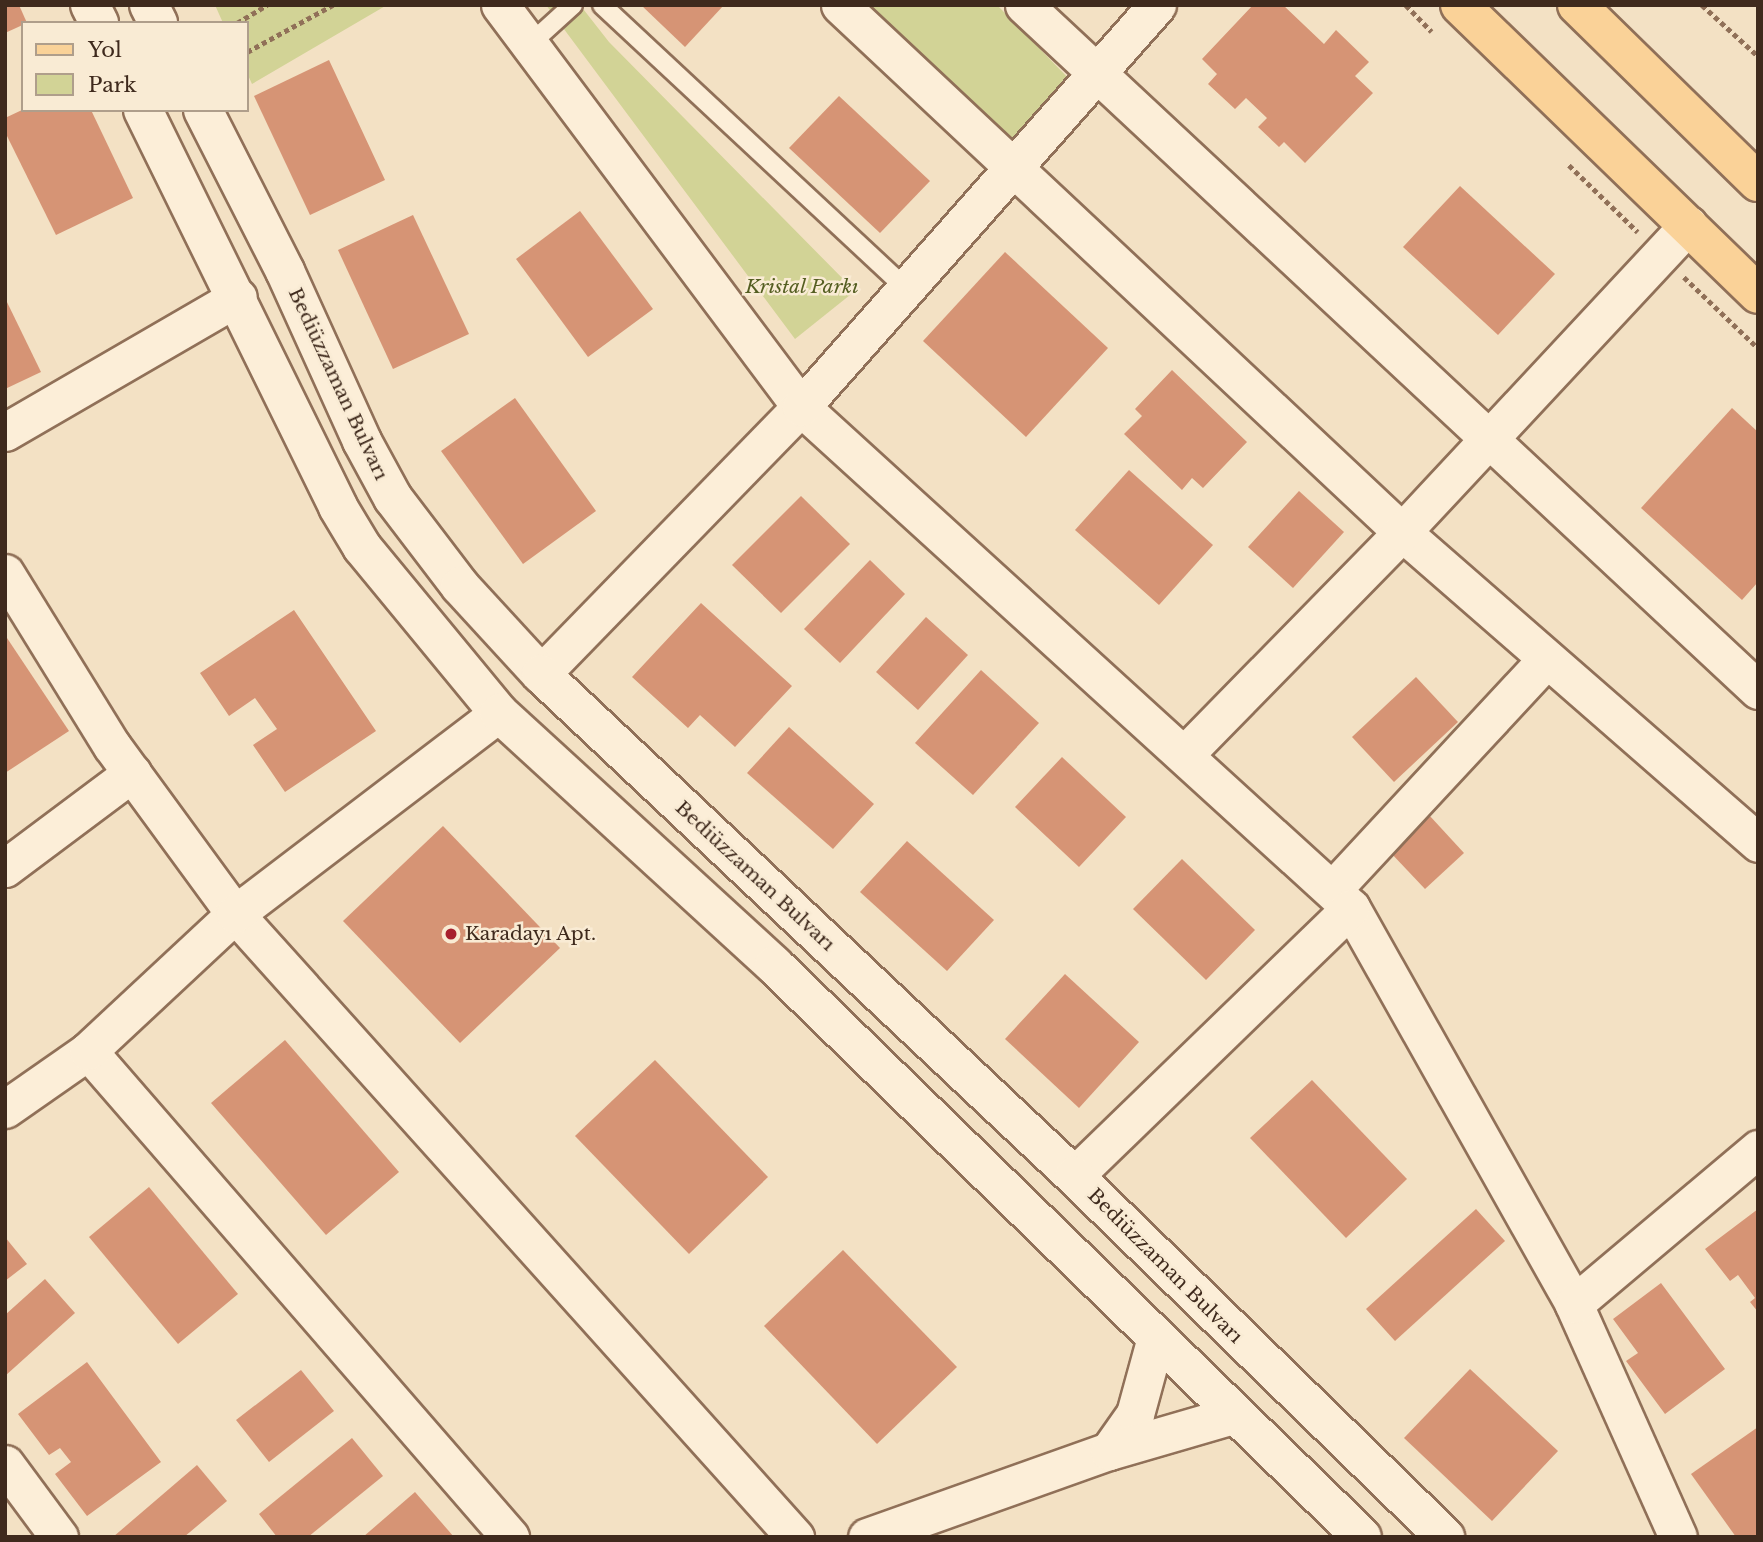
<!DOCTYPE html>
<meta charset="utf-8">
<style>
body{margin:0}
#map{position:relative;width:1763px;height:1542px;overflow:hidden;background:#f3e1c4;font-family:"Libre Baskerville",serif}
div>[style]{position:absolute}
.green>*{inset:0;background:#d2d396}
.building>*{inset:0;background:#d69475}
.path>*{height:4.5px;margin-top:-2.25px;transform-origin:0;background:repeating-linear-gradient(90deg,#907058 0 5px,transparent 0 8.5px)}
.roads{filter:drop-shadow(2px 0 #907058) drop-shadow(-2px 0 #907058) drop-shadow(0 2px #907058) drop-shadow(0 -2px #907058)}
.lane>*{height:18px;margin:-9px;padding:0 9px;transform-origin:9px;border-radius:9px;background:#fceed8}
.street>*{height:37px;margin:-18.5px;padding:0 18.5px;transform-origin:18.5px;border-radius:18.5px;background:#fceed8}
.secondary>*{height:38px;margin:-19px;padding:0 19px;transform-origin:19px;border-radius:19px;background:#fceed8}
.primary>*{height:38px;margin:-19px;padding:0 19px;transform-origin:19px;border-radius:19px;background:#fad298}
.dots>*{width:19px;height:19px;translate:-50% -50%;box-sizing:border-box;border:4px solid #f9ebd4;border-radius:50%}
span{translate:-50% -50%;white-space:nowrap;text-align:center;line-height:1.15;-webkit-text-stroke:5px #f9ebd4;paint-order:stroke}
.park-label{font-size:19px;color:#545e21;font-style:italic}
.street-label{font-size:19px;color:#3f2a1d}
.poi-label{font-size:19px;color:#3f2a1d}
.left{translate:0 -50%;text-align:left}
.frame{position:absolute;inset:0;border:7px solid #3f2a1d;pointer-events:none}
.legend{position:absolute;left:21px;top:21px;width:228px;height:91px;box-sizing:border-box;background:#f9ebd4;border:2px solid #af9e8b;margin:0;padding:9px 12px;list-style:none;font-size:21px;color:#3f2a1d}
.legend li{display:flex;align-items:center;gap:14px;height:35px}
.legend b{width:35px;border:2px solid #af9e8b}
</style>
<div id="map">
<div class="green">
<div style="clip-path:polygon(215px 5px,387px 5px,252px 84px,247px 73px,247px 23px,223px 23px)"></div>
<div style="clip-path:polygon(546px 5px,580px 5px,609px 42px,855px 291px,795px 339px)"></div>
<div style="clip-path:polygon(861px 5px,997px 5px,1075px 85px,1016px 145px)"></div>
</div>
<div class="building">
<div style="clip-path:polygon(5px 5px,19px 5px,27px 23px,5px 33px)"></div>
<div style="clip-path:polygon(641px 5px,724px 5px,685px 47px)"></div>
<div style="clip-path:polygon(1253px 5px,1283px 5px,1324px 44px,1336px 30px,1369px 62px,1355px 76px,1373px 93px,1305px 163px,1284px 142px,1279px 147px,1258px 127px,1267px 118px,1246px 98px,1235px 109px,1208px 84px,1217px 74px,1202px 59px)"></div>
<div style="clip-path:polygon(329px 60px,385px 180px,310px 215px,254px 96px)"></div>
<div style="clip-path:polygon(839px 96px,930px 181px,880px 233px,789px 148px)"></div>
<div style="clip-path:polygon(22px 110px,91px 110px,133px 198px,56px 235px,5px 132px,5px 118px)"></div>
<div style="clip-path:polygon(1460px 186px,1555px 274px,1498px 335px,1403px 247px)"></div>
<div style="clip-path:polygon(580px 211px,653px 309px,588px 357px,516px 259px)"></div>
<div style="clip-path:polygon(413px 215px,469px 334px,393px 369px,338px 250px)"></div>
<div style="clip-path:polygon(1005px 252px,1108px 348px,1026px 437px,923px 341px)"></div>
<div style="clip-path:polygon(5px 298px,41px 372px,5px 389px)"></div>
<div style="clip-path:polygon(1172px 370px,1247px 442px,1203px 488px,1192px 478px,1182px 490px,1124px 434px,1142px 416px,1135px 409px)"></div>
<div style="clip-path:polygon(515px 398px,596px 511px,523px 564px,441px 451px)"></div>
<div style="clip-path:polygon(1732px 408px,1758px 432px,1758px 582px,1742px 600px,1641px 508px)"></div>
<div style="clip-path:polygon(1129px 470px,1213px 545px,1159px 605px,1075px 530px)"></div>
<div style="clip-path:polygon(1299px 491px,1344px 532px,1293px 588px,1248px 547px)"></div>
<div style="clip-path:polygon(801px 496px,850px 544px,781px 613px,732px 565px)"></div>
<div style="clip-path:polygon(870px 560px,905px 594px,840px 663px,804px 629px)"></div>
<div style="clip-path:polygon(701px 603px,792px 686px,735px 747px,700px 715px,688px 728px,632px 677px)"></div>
<div style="clip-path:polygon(294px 610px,376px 731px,285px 792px,253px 745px,277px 729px,255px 698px,229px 716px,200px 673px)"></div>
<div style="clip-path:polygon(926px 617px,968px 655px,918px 710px,876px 672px)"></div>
<div style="clip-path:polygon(5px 635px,69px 731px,5px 773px)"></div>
<div style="clip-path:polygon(981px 670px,1039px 723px,973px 795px,915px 743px)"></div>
<div style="clip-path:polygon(1416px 677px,1458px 722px,1394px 782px,1352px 737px)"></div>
<div style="clip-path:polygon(789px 727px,874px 804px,833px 849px,747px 773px)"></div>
<div style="clip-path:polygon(1062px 757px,1126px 817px,1079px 867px,1015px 807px)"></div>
<div style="clip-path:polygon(1429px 815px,1464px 853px,1425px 889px,1390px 852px)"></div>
<div style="clip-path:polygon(443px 826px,560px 948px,460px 1043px,343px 921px)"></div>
<div style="clip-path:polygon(907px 841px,994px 920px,947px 971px,860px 892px)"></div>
<div style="clip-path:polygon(1182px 859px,1255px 930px,1206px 980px,1133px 909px)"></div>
<div style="clip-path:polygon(1065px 974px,1139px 1042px,1079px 1108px,1005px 1039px)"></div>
<div style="clip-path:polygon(285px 1040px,399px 1172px,326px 1235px,211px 1103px)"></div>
<div style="clip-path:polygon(655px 1060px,768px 1177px,689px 1254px,575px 1136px)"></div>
<div style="clip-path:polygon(1312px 1080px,1407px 1179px,1346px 1238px,1250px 1138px)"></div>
<div style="clip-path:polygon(149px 1187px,238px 1294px,178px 1344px,89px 1237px)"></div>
<div style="clip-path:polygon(1476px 1209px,1505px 1241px,1395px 1341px,1366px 1309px)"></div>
<div style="clip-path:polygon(1758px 1209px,1758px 1312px,1750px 1302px,1755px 1298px,1738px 1275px,1730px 1281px,1705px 1249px)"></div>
<div style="clip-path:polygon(5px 1237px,27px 1264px,5px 1281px)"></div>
<div style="clip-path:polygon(843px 1250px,957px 1367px,877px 1444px,764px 1326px)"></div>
<div style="clip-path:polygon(45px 1279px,75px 1313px,5px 1376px,5px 1315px)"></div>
<div style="clip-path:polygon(1661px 1283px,1725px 1369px,1665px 1414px,1626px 1361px,1638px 1353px,1613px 1319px)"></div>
<div style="clip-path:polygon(87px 1362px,161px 1462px,87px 1516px,55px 1474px,71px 1462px,60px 1448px,49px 1455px,18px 1414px)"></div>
<div style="clip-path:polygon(1470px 1369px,1558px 1451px,1492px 1521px,1404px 1438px)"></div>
<div style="clip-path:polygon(301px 1370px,334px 1411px,269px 1462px,236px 1420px)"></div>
<div style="clip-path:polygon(1758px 1427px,1758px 1537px,1736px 1537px,1691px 1474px)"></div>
<div style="clip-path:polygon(352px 1438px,383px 1476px,308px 1537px,277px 1537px,259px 1514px)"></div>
<div style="clip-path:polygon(197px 1465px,227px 1501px,184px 1537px,113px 1537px)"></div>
<div style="clip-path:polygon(415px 1492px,454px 1537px,363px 1537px)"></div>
</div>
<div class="path">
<div style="left:1406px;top:5px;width:37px;rotate:46deg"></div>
<div style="left:1702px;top:5px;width:76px;rotate:42.3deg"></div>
<div style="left:237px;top:23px;width:35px;rotate:-31deg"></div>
<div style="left:247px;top:52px;width:98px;rotate:-28.7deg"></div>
<div style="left:1569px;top:165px;width:96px;rotate:44.2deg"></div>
<div style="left:1684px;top:277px;width:103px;rotate:43.8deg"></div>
</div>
<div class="roads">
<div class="lane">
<div style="left:602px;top:5px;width:415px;rotate:43deg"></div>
<div style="left:530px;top:44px;width:58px;rotate:-42.2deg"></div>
</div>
<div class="street">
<div style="left:500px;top:5px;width:502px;rotate:53.18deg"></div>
<div style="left:801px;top:407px;width:744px;rotate:42.33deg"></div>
<div style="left:1351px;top:908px;width:454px;rotate:60.6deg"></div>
<div style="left:840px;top:5px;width:770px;rotate:43.16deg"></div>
<div style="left:1402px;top:532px;width:473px;rotate:41.1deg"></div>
<div style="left:1024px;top:5px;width:1004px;rotate:43.02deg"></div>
<div style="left:5px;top:432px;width:269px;rotate:-30.1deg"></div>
<div style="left:5px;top:573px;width:203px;rotate:58.3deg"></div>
<div style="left:112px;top:746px;width:208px;rotate:53.8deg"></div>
<div style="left:235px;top:914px;width:838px;rotate:48.05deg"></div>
<div style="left:541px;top:674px;width:373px;rotate:-45.8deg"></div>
<div style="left:801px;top:407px;width:537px;rotate:-48.47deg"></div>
<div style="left:1184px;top:755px;width:312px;rotate:-45.6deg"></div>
<div style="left:1402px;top:532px;width:420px;rotate:-47deg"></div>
<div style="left:5px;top:868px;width:159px;rotate:-36.8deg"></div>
<div style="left:1333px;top:889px;width:314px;rotate:-47.1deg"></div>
<div style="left:88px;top:1051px;width:644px;rotate:49.03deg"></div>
<div style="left:5px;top:1109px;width:101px;rotate:-34.9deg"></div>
<div style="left:88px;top:1051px;width:201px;rotate:-43deg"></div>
<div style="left:235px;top:914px;width:332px;rotate:-37.3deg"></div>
<div style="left:1074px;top:1176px;width:385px;rotate:-44.1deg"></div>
<div style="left:1109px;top:1451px;width:45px;rotate:-54.9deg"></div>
<div style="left:1135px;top:1414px;width:80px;rotate:-74.7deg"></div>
<div style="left:5px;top:1464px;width:91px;rotate:53.5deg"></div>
<div style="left:867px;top:1537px;width:257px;rotate:-19.6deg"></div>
<div style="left:1109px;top:1451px;width:132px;rotate:-16.2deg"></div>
<div style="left:1678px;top:1537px;width:255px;rotate:-114.1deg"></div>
<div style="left:1574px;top:1304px;width:241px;rotate:-40.1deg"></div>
</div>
<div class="secondary">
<div style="left:90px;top:5px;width:20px;rotate:63deg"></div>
<div style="left:149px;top:5px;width:20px;rotate:63deg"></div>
<div style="left:143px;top:110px;width:442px;rotate:63.8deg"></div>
<div style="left:338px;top:507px;width:47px;rotate:59deg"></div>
<div style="left:362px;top:547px;width:215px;rotate:50.5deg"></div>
<div style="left:499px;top:713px;width:373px;rotate:42.5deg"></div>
<div style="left:774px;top:965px;width:820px;rotate:44.21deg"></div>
<div style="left:203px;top:110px;width:181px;rotate:63deg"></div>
<div style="left:285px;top:271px;width:187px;rotate:65.6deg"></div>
<div style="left:362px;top:441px;width:65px;rotate:61.5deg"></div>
<div style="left:393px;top:498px;width:111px;rotate:52.7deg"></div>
<div style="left:460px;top:586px;width:120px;rotate:47.4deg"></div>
<div style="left:541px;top:674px;width:732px;rotate:43.28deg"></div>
<div style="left:1074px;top:1176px;width:518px;rotate:44.22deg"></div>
</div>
<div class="primary">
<div style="left:1460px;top:5px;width:415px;rotate:44.1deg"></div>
<div style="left:1577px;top:5px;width:253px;rotate:44.4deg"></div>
</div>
</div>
<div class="dots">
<div style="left:451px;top:934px;background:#a7202e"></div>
</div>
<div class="park-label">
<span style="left:802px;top:287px">Kristal Parkı</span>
</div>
<div class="street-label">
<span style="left:338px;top:384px;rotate:65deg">Bediüzzaman Bulvarı</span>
<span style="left:755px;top:876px;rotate:43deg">Bediüzzaman Bulvarı</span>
<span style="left:1165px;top:1266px;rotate:45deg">Bediüzzaman Bulvarı</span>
</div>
<div class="poi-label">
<span class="left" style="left:465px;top:934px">Karadayı Apt.</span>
</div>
<div class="frame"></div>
<ul class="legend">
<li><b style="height:9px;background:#fad298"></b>Yol</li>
<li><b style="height:19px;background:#d2d396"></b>Park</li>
</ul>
</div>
